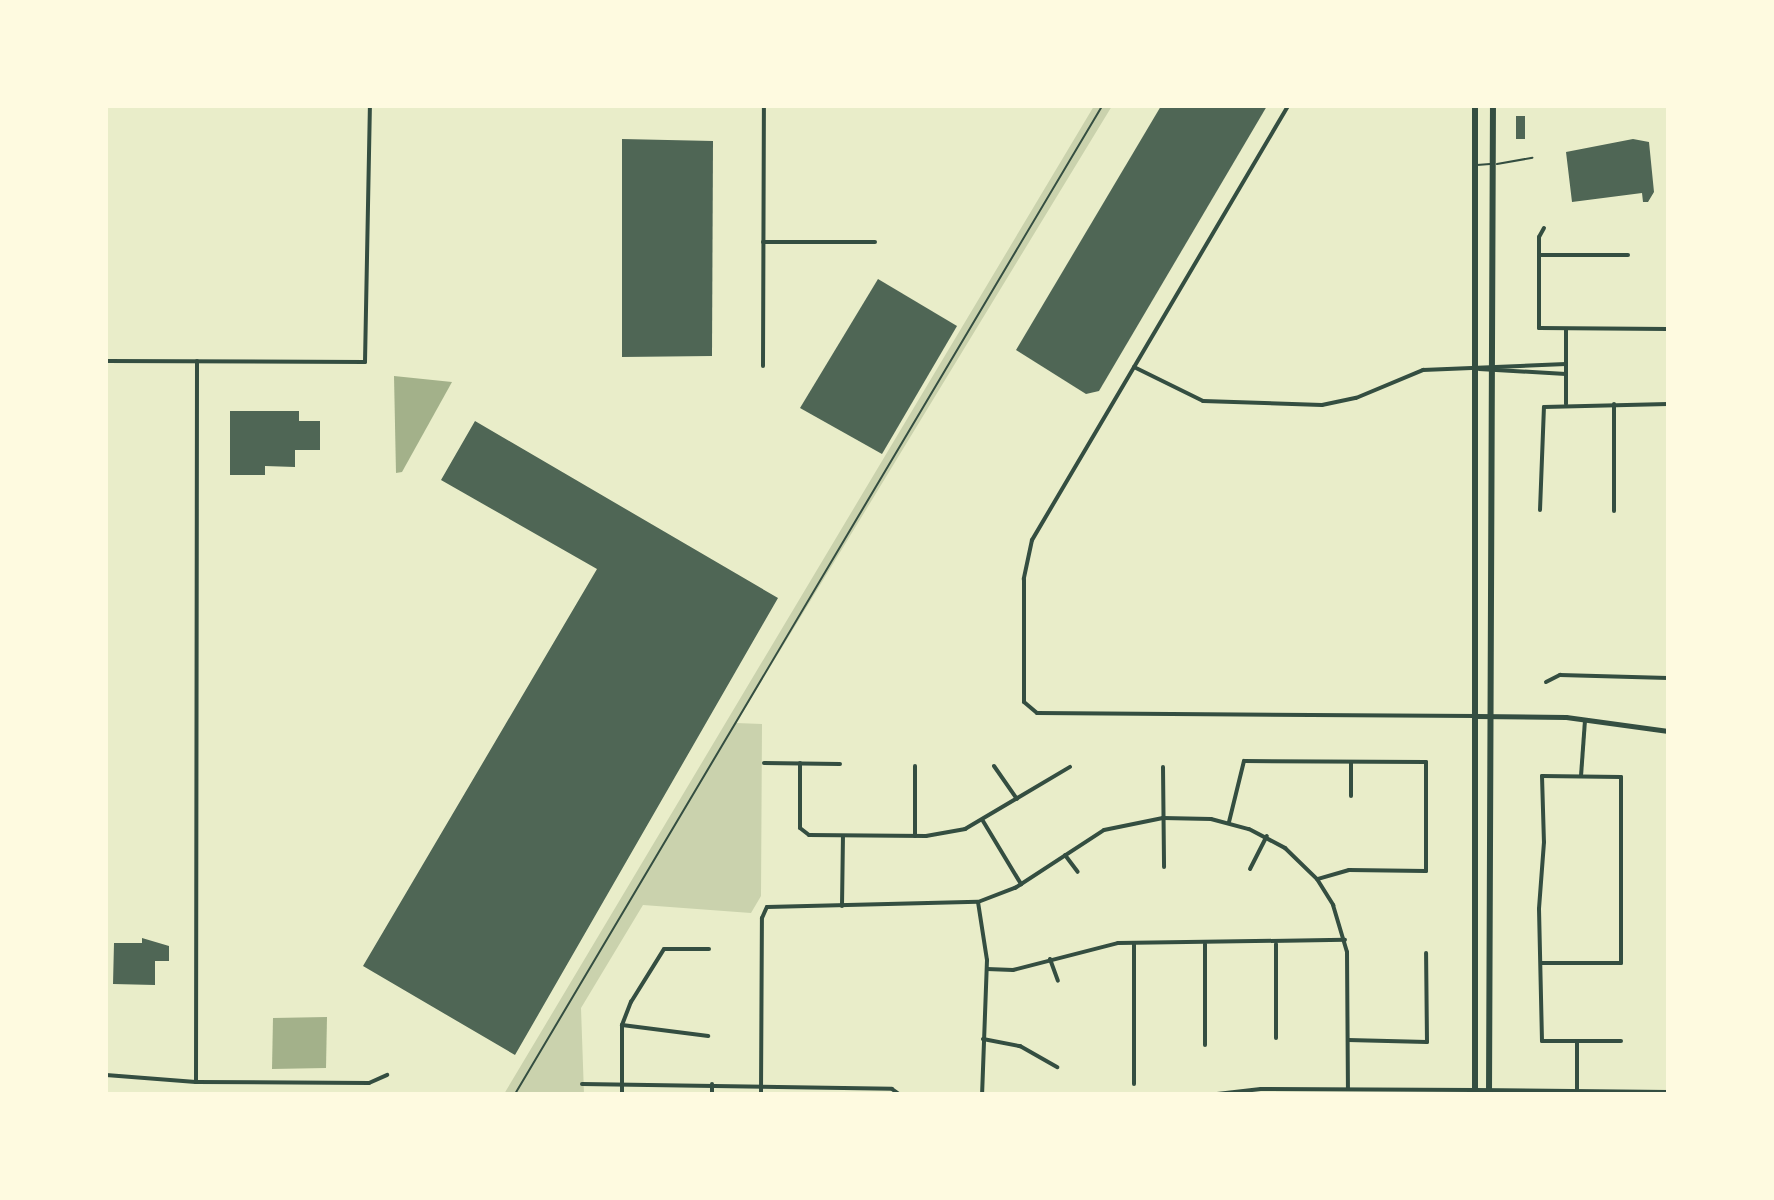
<!DOCTYPE html>
<style>
body{margin:0}
#map{position:relative;width:1774px;height:1200px;overflow:hidden;background:#e9edc9;font-family:Commissioner,sans-serif}
div>[style]{position:absolute}
.green>*{inset:0;background:#cad2ad}
.water>*{inset:0;background:#a3b18a}
.building>*{inset:0;background:#4f6655}
.path>*{height:2px;margin:-1px;padding:0 1px;transform-origin:1px;border-radius:1px;background:#344e41}
.service>*{height:2px;margin:-1px;padding:0 1px;transform-origin:1px;border-radius:1px;background:#344e41}
.minor>*{height:4px;margin:-2px;padding:0 2px;transform-origin:2px;border-radius:2px;background:#344e41}
.tertiary>*{height:5px;margin:-2.5px;padding:0 2.5px;transform-origin:2.5px;border-radius:2.5px;background:#344e41}
.primary>*{height:6px;margin:-3px;padding:0 3px;transform-origin:3px;border-radius:3px;background:#344e41}
span{translate:-50% -50%;white-space:nowrap;text-align:center;line-height:1.15;-webkit-text-stroke:6px #fefae0;paint-order:stroke}
.frame{position:absolute;inset:0;border:108px solid #fefae0;pointer-events:none}
</style>
<div id="map">
<div class="green">
<div style="clip-path:polygon(1094px 106px,1112px 106px,736px 723px,762px 724px,761px 896px,751px 913px,643px 905px,581px 1008px,584px 1094px,504px 1094px)"></div>
</div>
<div class="water">
<div style="clip-path:polygon(394px 376px,452px 382px,402px 472px,396px 473px)"></div>
<div style="clip-path:polygon(327px 1017px,326px 1068px,272px 1069px,273px 1018px)"></div>
</div>
<div class="building">
<div style="clip-path:polygon(1161px 106px,1267px 106px,1099px 391px,1086px 394px,1016px 350px)"></div>
<div style="clip-path:polygon(1516px 116px,1525px 116px,1525px 139px,1516px 139px)"></div>
<div style="clip-path:polygon(622px 139px,713px 141px,712px 356px,622px 357px)"></div>
<div style="clip-path:polygon(1633px 139px,1649px 142px,1654px 192px,1648px 202px,1643px 202px,1642px 193px,1572px 202px,1566px 152px)"></div>
<div style="clip-path:polygon(878px 279px,957px 326px,882px 454px,800px 408px)"></div>
<div style="clip-path:polygon(230px 411px,299px 411px,299px 421px,320px 421px,320px 450px,295px 450px,295px 467px,265px 466px,265px 475px,230px 475px)"></div>
<div style="clip-path:polygon(475px 421px,778px 598px,515px 1055px,363px 966px,597px 569px,441px 480px)"></div>
<div style="clip-path:polygon(142px 938px,169px 946px,169px 961px,155px 961px,155px 985px,113px 984px,114px 943px,142px 943px)"></div>
</div>
<div class="path">
<div style="left:515px;top:1094px;width:1149px;rotate:-59.28deg"></div>
</div>
<div class="service">
<div style="left:1497px;top:164px;width:36px;rotate:-10deg"></div>
<div style="left:1477px;top:165px;width:13px;rotate:-4deg"></div>
</div>
<div class="minor">
<div style="left:1288px;top:106px;width:504px;rotate:120.53deg"></div>
<div style="left:1032px;top:540px;width:40px;rotate:102deg"></div>
<div style="left:1024px;top:579px;width:123px;rotate:90deg"></div>
<div style="left:1024px;top:702px;width:17px;rotate:40deg"></div>
<div style="left:1037px;top:713px;width:439px;rotate:0.4deg"></div>
<div style="left:1544px;top:228px;width:10px;rotate:119deg"></div>
<div style="left:1539px;top:237px;width:91px;rotate:90deg"></div>
<div style="left:1539px;top:328px;width:129px;rotate:0.4deg"></div>
<div style="left:763px;top:242px;width:112px"></div>
<div style="left:1539px;top:255px;width:89px"></div>
<div style="left:1566px;top:329px;width:75px;rotate:90deg"></div>
<div style="left:106px;top:361px;width:259px;rotate:0.2deg"></div>
<div style="left:365px;top:362px;width:256px;rotate:-88.9deg"></div>
<div style="left:763px;top:366px;width:260px;rotate:-89.8deg"></div>
<div style="left:1134px;top:367px;width:77px;rotate:26.2deg"></div>
<div style="left:1203px;top:401px;width:119px;rotate:1.9deg"></div>
<div style="left:1322px;top:405px;width:35px;rotate:-12deg"></div>
<div style="left:1356px;top:398px;width:73px;rotate:-22.7deg"></div>
<div style="left:1423px;top:370px;width:143px;rotate:-2.4deg"></div>
<div style="left:1479px;top:369px;width:87px;rotate:3.3deg"></div>
<div style="left:1540px;top:510px;width:103px;rotate:-87.8deg"></div>
<div style="left:1544px;top:407px;width:124px;rotate:-1.4deg"></div>
<div style="left:1614px;top:511px;width:107px;rotate:-90deg"></div>
<div style="left:1546px;top:682px;width:16px;rotate:-27deg"></div>
<div style="left:1560px;top:675px;width:108px;rotate:1.6deg"></div>
<div style="left:1351px;top:762px;width:34px;rotate:90deg"></div>
<div style="left:764px;top:763px;width:76px;rotate:0.8deg"></div>
<div style="left:800px;top:763px;width:65px;rotate:90deg"></div>
<div style="left:800px;top:828px;width:11px;rotate:38deg"></div>
<div style="left:809px;top:835px;width:117px;rotate:0.5deg"></div>
<div style="left:926px;top:836px;width:40px;rotate:-10deg"></div>
<div style="left:965px;top:829px;width:122px;rotate:-30.6deg"></div>
<div style="left:915px;top:766px;width:70px;rotate:90deg"></div>
<div style="left:994px;top:766px;width:40px;rotate:55.1deg"></div>
<div style="left:1163px;top:767px;width:100px;rotate:89.4deg"></div>
<div style="left:1581px;top:776px;width:56px;rotate:-85.9deg"></div>
<div style="left:983px;top:821px;width:74px;rotate:58.9deg"></div>
<div style="left:1229px;top:822px;width:63px;rotate:-76.2deg"></div>
<div style="left:1244px;top:761px;width:182px;rotate:0.3deg"></div>
<div style="left:1426px;top:762px;width:109px;rotate:90deg"></div>
<div style="left:1426px;top:871px;width:77px;rotate:-179.3deg"></div>
<div style="left:1349px;top:870px;width:33px;rotate:164deg"></div>
<div style="left:1065px;top:855px;width:21px;rotate:53deg"></div>
<div style="left:1250px;top:869px;width:37px;rotate:-63deg"></div>
<div style="left:978px;top:902px;width:59px;rotate:81.2deg"></div>
<div style="left:987px;top:960px;width:134px;rotate:92.1deg"></div>
<div style="left:842px;top:906px;width:70px;rotate:-89.2deg"></div>
<div style="left:1050px;top:959px;width:23px;rotate:70deg"></div>
<div style="left:1542px;top:963px;width:79px"></div>
<div style="left:1621px;top:963px;width:186px;rotate:-90deg"></div>
<div style="left:1621px;top:777px;width:79px;rotate:-179.3deg"></div>
<div style="left:1542px;top:776px;width:66px;rotate:88.3deg"></div>
<div style="left:1544px;top:842px;width:67px;rotate:94.3deg"></div>
<div style="left:1539px;top:909px;width:132px;rotate:88.7deg"></div>
<div style="left:1542px;top:1041px;width:79px"></div>
<div style="left:987px;top:969px;width:26px;rotate:2deg"></div>
<div style="left:1013px;top:970px;width:108px;rotate:-14.4deg"></div>
<div style="left:1118px;top:943px;width:227px;rotate:-0.8deg"></div>
<div style="left:622px;top:1025px;width:87px;rotate:7.3deg"></div>
<div style="left:1276px;top:1038px;width:94px;rotate:-90deg"></div>
<div style="left:983px;top:1039px;width:38px;rotate:11deg"></div>
<div style="left:1020px;top:1046px;width:43px;rotate:29.6deg"></div>
<div style="left:1348px;top:1040px;width:79px;rotate:1.5deg"></div>
<div style="left:1427px;top:1042px;width:89px;rotate:-90.6deg"></div>
<div style="left:1205px;top:1045px;width:101px;rotate:-90deg"></div>
<div style="left:106px;top:1075px;width:90px;rotate:4.4deg"></div>
<div style="left:196px;top:1082px;width:173px;rotate:0.3deg"></div>
<div style="left:369px;top:1083px;width:20px;rotate:-24deg"></div>
<div style="left:196px;top:1082px;width:721px;rotate:-89.92deg"></div>
<div style="left:582px;top:1084px;width:310px;rotate:0.9deg"></div>
<div style="left:892px;top:1089px;width:9px;rotate:36deg"></div>
<div style="left:1134px;top:1084px;width:141px;rotate:-90deg"></div>
<div style="left:1577px;top:1091px;width:50px;rotate:-90deg"></div>
<div style="left:622px;top:1094px;width:69px;rotate:-90deg"></div>
<div style="left:622px;top:1025px;width:25px;rotate:-69deg"></div>
<div style="left:631px;top:1002px;width:62px;rotate:-58.1deg"></div>
<div style="left:664px;top:949px;width:45px"></div>
<div style="left:712px;top:1094px;width:10px;rotate:-90deg"></div>
<div style="left:761px;top:1094px;width:176px;rotate:-89.7deg"></div>
<div style="left:762px;top:918px;width:12px;rotate:-66deg"></div>
<div style="left:767px;top:907px;width:211px;rotate:-1.4deg"></div>
<div style="left:978px;top:902px;width:40px;rotate:-21deg"></div>
<div style="left:1015px;top:888px;width:106px;rotate:-33.1deg"></div>
<div style="left:1104px;top:830px;width:60px;rotate:-11.5deg"></div>
<div style="left:1163px;top:818px;width:48px;rotate:1.2deg"></div>
<div style="left:1211px;top:819px;width:39px;rotate:15deg"></div>
<div style="left:1249px;top:829px;width:41px;rotate:27.8deg"></div>
<div style="left:1285px;top:848px;width:45px;rotate:44.1deg"></div>
<div style="left:1317px;top:879px;width:31px;rotate:58deg"></div>
<div style="left:1333px;top:905px;width:49px;rotate:73.4deg"></div>
<div style="left:1347px;top:952px;width:137px;rotate:89.6deg"></div>
<div style="left:1217px;top:1094px;width:44px;rotate:-6.5deg"></div>
<div style="left:1261px;top:1089px;width:213px;rotate:0.3deg"></div>
</div>
<div class="tertiary">
<div style="left:1476px;top:716px;width:90px;rotate:0.6deg"></div>
<div style="left:1566px;top:717px;width:103px;rotate:7.8deg"></div>
<div style="left:1475px;top:1090px;width:193px;rotate:0.6deg"></div>
</div>
<div class="primary">
<div style="left:1475px;top:1094px;width:988px;rotate:-90deg"></div>
<div style="left:1489px;top:1094px;width:988px;rotate:-89.77deg"></div>
</div>
<div class="frame"></div>
</div>
